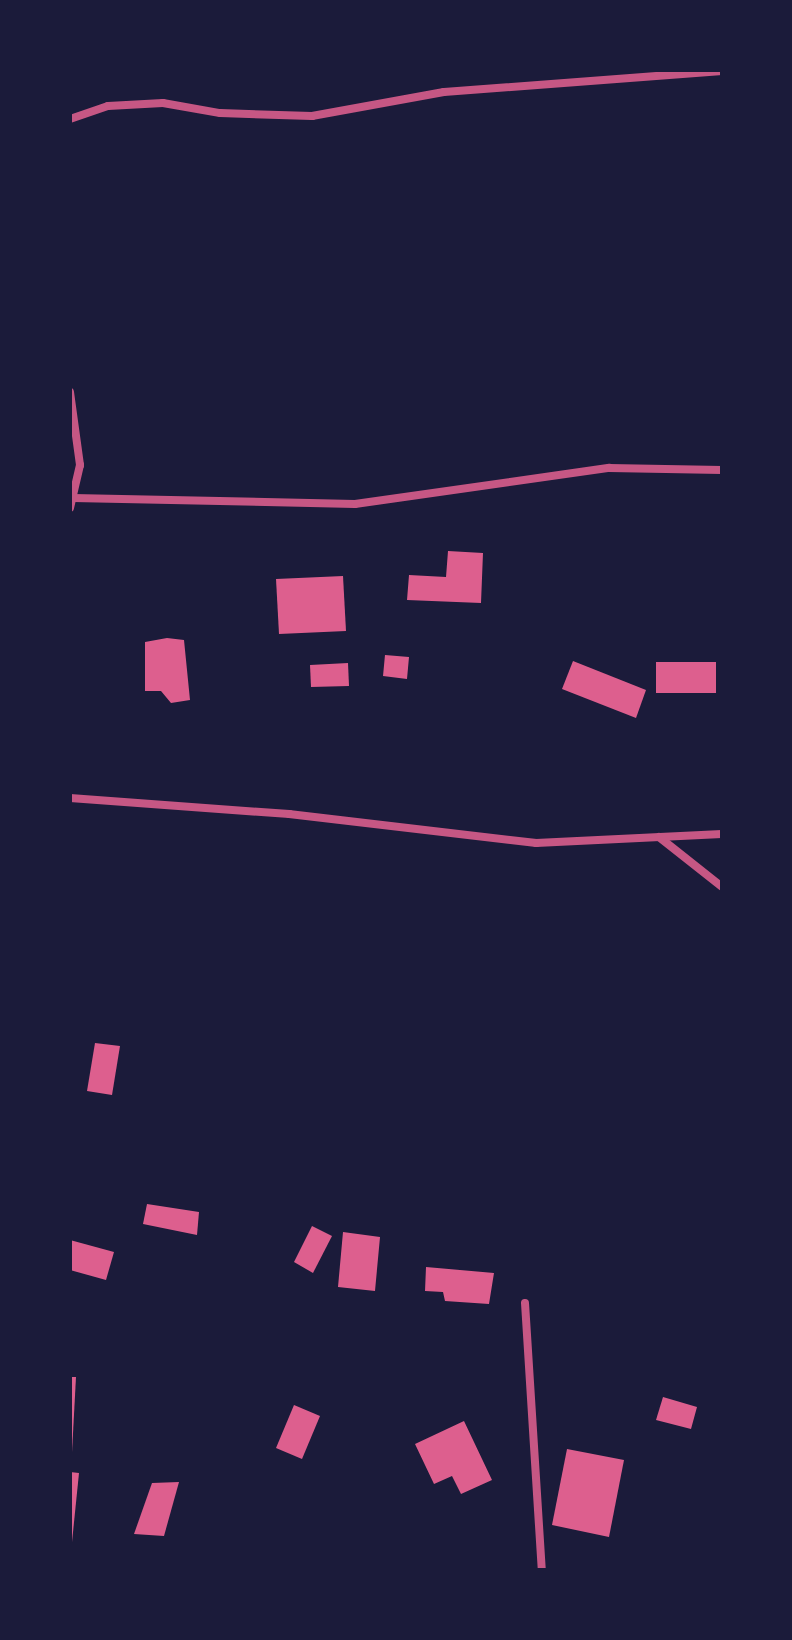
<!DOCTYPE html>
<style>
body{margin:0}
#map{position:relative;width:792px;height:1640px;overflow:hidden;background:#1b1b3a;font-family:"Sofia Sans Condensed",sans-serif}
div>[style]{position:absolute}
.building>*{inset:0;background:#dd5f8e}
.minor>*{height:8px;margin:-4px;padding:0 4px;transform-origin:4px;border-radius:4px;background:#c65784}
span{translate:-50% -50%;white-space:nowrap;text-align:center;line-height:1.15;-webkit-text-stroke:6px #1b1b3a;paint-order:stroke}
.frame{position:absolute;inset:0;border:72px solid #1b1b3a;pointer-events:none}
</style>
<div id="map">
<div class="building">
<div style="clip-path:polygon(448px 551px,483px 553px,481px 603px,407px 600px,409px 575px,446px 577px)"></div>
<div style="clip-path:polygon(343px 576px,346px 631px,279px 634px,276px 579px)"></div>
<div style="clip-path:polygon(167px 638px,184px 640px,190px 700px,171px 703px,161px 691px,145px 691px,145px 642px)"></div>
<div style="clip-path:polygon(385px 655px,409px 657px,407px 679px,383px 676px)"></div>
<div style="clip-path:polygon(573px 661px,646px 690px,636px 718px,562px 689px)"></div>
<div style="clip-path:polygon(656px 662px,716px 662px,716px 693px,656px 693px)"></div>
<div style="clip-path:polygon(348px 663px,349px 686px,311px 687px,310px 665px)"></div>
<div style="clip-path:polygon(95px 1043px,120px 1046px,112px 1095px,87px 1091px)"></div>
<div style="clip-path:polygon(147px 1204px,199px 1212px,197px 1235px,143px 1224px)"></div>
<div style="clip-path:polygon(312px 1226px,332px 1236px,313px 1273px,294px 1262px)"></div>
<div style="clip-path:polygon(343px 1232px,380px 1237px,375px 1291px,338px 1287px)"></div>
<div style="clip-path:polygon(70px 1240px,114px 1252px,106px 1280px,70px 1270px)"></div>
<div style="clip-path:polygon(426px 1267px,494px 1273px,489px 1304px,445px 1301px,443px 1292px,425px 1291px)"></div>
<div style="clip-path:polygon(70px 1377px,76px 1377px,72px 1452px,70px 1452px)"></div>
<div style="clip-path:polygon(663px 1397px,697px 1407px,691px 1429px,656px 1420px)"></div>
<div style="clip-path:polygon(294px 1405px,320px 1416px,302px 1459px,276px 1448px)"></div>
<div style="clip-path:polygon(464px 1421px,492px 1480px,461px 1494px,452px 1476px,434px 1484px,415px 1444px)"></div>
<div style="clip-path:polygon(567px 1449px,624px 1460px,609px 1537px,552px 1525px)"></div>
<div style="clip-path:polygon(70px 1472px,79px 1473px,71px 1552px,70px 1552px)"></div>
<div style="clip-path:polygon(179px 1482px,164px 1536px,134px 1534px,152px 1483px)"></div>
</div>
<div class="minor">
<div style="left:70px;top:119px;width:40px;rotate:-18.9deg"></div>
<div style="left:108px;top:106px;width:55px;rotate:-3.1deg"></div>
<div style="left:163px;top:103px;width:58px;rotate:10deg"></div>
<div style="left:220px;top:113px;width:92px;rotate:1.9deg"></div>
<div style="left:312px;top:116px;width:134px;rotate:-10.3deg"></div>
<div style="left:444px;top:92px;width:279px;rotate:-4.3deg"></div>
<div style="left:70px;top:392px;width:74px;rotate:82.2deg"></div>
<div style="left:80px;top:465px;width:44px;rotate:103.1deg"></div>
<div style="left:73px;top:498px;width:282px;rotate:1.2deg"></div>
<div style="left:355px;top:504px;width:257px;rotate:-8.1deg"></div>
<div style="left:609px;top:468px;width:113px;rotate:1deg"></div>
<div style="left:70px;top:798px;width:220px;rotate:4.2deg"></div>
<div style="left:289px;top:814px;width:249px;rotate:6.7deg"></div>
<div style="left:536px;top:843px;width:186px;rotate:-2.8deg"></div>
<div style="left:659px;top:837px;width:80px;rotate:38.4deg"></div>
<div style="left:525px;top:1303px;width:268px;rotate:86.4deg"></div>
</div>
<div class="frame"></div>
</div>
